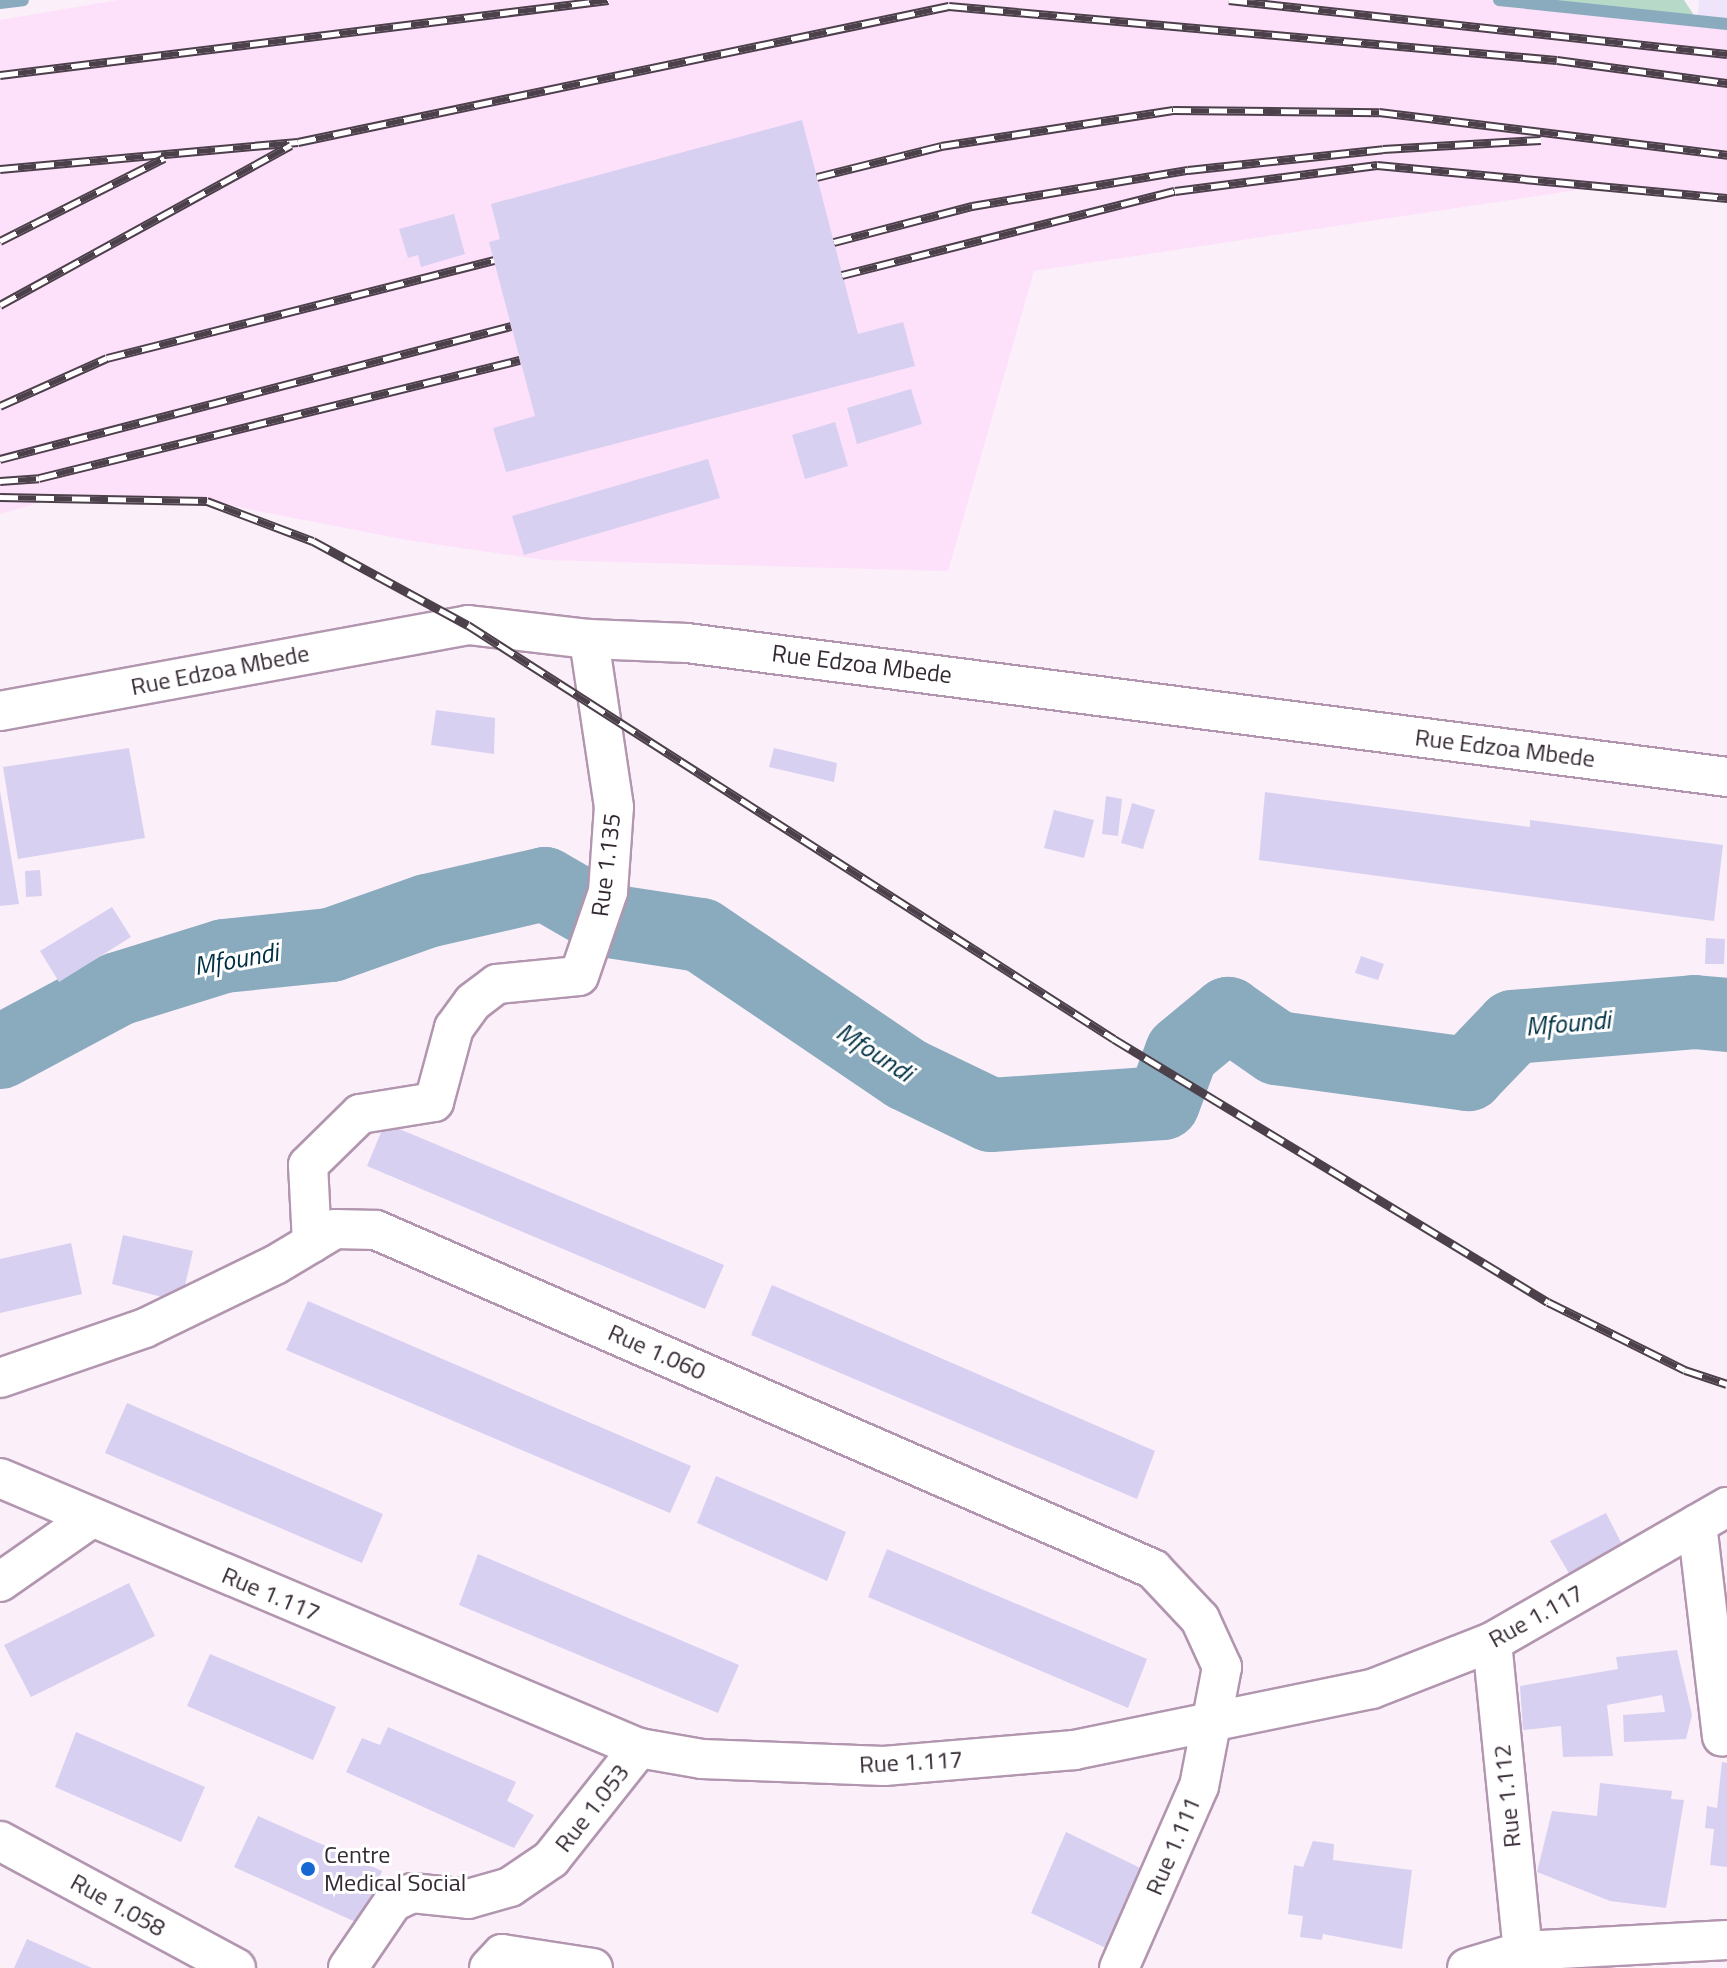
<!DOCTYPE html>
<style>
body{margin:0}
#map{position:relative;width:1727px;height:1968px;overflow:hidden;background:#fbeffa;font-family:"Titillium Web",sans-serif}
div>[style]{position:absolute}
.commercial>*{inset:0;background:#eee5fb}
.built>*{inset:0;background:#fde0fa}
.green>*{inset:0;background:#b7d9c7}
.stream>*{height:12px;margin:-6px;padding:0 6px;transform-origin:6px;border-radius:6px;background:#89abbd}
.river>*{height:74px;margin:-37px;padding:0 37px;transform-origin:37px;border-radius:37px;background:#89abbd}
.building>*{inset:0;background:#d8d0f1}
.roads{filter:drop-shadow(2px 0 #b296af) drop-shadow(-2px 0 #b296af) drop-shadow(0 2px #b296af) drop-shadow(0 -2px #b296af)}
.street>*{height:38px;margin:-19px;padding:0 19px;transform-origin:19px;border-radius:19px;background:#fff}
.rail>*{height:9px;margin-top:-4.5px;transform-origin:0;background:repeating-linear-gradient(90deg,#fff 0 18px,#4c404b 0 36px);box-sizing:border-box;border-block:2px solid #4c404b}
.dots>*{width:22px;height:22px;translate:-50% -50%;box-sizing:border-box;border:4px solid #fff;border-radius:50%}
span{translate:-50% -50%;white-space:nowrap;text-align:center;line-height:1.15;-webkit-text-stroke:6px #fff;paint-order:stroke}
.street-label{font-size:24px;color:#352934}
.poi-label{font-size:24px;color:#352934}
.left{translate:0 -50%;text-align:left}
.water-label{font-size:26px;color:#003044;font-style:italic}
</style>
<div id="map">
<div class="commercial">
<div style="clip-path:polygon(1699px 0,1727px 0,1727px 24px,1697px 20px)"></div>
</div>
<div class="built">
<div style="clip-path:polygon(118px 0,1499px 0,1727px 24px,1727px 198px,1611px 185px,1034px 271px,948px 571px,545px 560px,407px 540px,207px 501px,49px 500px,0 514px,0 20px)"></div>
</div>
<div class="green">
<div style="clip-path:polygon(1499px 0,1684px 0,1697px 20px)"></div>
</div>
<div class="stream">
<div style="left:1499px;top:0;width:229px;rotate:6deg"></div>
<div style="left:0;top:3px;width:23px;rotate:-7deg"></div>
</div>
<div class="river">
<div style="left:0;top:1052px;width:134px;rotate:-28.1deg"></div>
<div style="left:118px;top:989px;width:111px;rotate:-17.3deg"></div>
<div style="left:224px;top:956px;width:108px;rotate:-5.9deg"></div>
<div style="left:331px;top:945px;width:102px;rotate:-19.5deg"></div>
<div style="left:427px;top:911px;width:121px;rotate:-12.9deg"></div>
<div style="left:545px;top:884px;width:74px;rotate:30deg"></div>
<div style="left:609px;top:921px;width:93px;rotate:8.7deg"></div>
<div style="left:701px;top:935px;width:248px;rotate:34.1deg"></div>
<div style="left:906px;top:1074px;width:94px;rotate:25.8deg"></div>
<div style="left:991px;top:1115px;width:172px;rotate:-4deg"></div>
<div style="left:1163px;top:1103px;width:54px;rotate:-69.6deg"></div>
<div style="left:1182px;top:1052px;width:60px;rotate:-39.6deg"></div>
<div style="left:1228px;top:1014px;width:60px;rotate:34.8deg"></div>
<div style="left:1277px;top:1048px;width:193px;rotate:7.8deg"></div>
<div style="left:1468px;top:1074px;width:65px;rotate:-46.2deg"></div>
<div style="left:1513px;top:1027px;width:182px;rotate:-4.7deg"></div>
<div style="left:1694px;top:1012px;width:33px;rotate:5deg"></div>
</div>
<div class="building">
<div style="clip-path:polygon(802px 120px,858px 334px,903px 322px,915px 366px,506px 472px,493px 428px,535px 416px,489px 242px,500px 239px,491px 204px)"></div>
<div style="clip-path:polygon(454px 214px,465px 254px,421px 267px,418px 255px,408px 258px,399px 229px)"></div>
<div style="clip-path:polygon(911px 389px,922px 424px,857px 444px,847px 408px)"></div>
<div style="clip-path:polygon(835px 422px,848px 466px,805px 479px,792px 435px)"></div>
<div style="clip-path:polygon(708px 459px,720px 498px,524px 555px,512px 516px)"></div>
<div style="clip-path:polygon(436px 710px,495px 718px,494px 754px,431px 745px)"></div>
<div style="clip-path:polygon(129px 748px,145px 838px,18px 859px,3px 767px)"></div>
<div style="clip-path:polygon(774px 748px,837px 763px,834px 782px,769px 767px)"></div>
<div style="clip-path:polygon(0 791px,19px 904px,0 906px)"></div>
<div style="clip-path:polygon(1265px 792px,1530px 827px,1530px 820px,1723px 845px,1714px 921px,1259px 860px)"></div>
<div style="clip-path:polygon(1106px 796px,1122px 799px,1118px 836px,1102px 834px)"></div>
<div style="clip-path:polygon(1132px 803px,1155px 810px,1143px 849px,1121px 843px)"></div>
<div style="clip-path:polygon(1054px 810px,1094px 820px,1084px 858px,1044px 848px)"></div>
<div style="clip-path:polygon(40px 870px,42px 896px,26px 897px,25px 871px)"></div>
<div style="clip-path:polygon(112px 907px,131px 937px,59px 982px,40px 951px)"></div>
<div style="clip-path:polygon(1706px 938px,1725px 939px,1724px 964px,1705px 964px)"></div>
<div style="clip-path:polygon(1361px 956px,1384px 964px,1378px 980px,1355px 973px)"></div>
<div style="clip-path:polygon(385px 1123px,724px 1265px,705px 1309px,367px 1166px)"></div>
<div style="clip-path:polygon(123px 1235px,193px 1251px,181px 1302px,112px 1284px)"></div>
<div style="clip-path:polygon(71px 1243px,82px 1294px,0 1313px,0 1259px)"></div>
<div style="clip-path:polygon(772px 1285px,1155px 1451px,1137px 1499px,751px 1335px)"></div>
<div style="clip-path:polygon(308px 1301px,691px 1466px,670px 1513px,286px 1350px)"></div>
<div style="clip-path:polygon(127px 1403px,383px 1514px,362px 1563px,105px 1453px)"></div>
<div style="clip-path:polygon(716px 1476px,846px 1532px,827px 1581px,697px 1523px)"></div>
<div style="clip-path:polygon(1606px 1513px,1628px 1556px,1576px 1585px,1550px 1541px)"></div>
<div style="clip-path:polygon(887px 1549px,1147px 1659px,1128px 1708px,868px 1597px)"></div>
<div style="clip-path:polygon(478px 1554px,739px 1665px,718px 1713px,459px 1605px)"></div>
<div style="clip-path:polygon(129px 1583px,155px 1636px,31px 1697px,4px 1645px)"></div>
<div style="clip-path:polygon(1677px 1650px,1692px 1715px,1686px 1739px,1624px 1742px,1623px 1715px,1665px 1712px,1662px 1695px,1607px 1705px,1613px 1756px,1563px 1757px,1561px 1726px,1523px 1730px,1520px 1686px,1618px 1669px,1616px 1657px)"></div>
<div style="clip-path:polygon(210px 1654px,336px 1707px,313px 1760px,187px 1706px)"></div>
<div style="clip-path:polygon(388px 1727px,516px 1782px,507px 1801px,534px 1815px,514px 1848px,346px 1772px,362px 1738px,380px 1745px)"></div>
<div style="clip-path:polygon(76px 1732px,205px 1787px,181px 1842px,55px 1787px)"></div>
<div style="clip-path:polygon(1722px 1762px,1727px 1763px,1727px 1867px,1710px 1865px,1714px 1829px,1705px 1828px,1707px 1806px,1717px 1808px)"></div>
<div style="clip-path:polygon(1600px 1783px,1672px 1791px,1671px 1799px,1684px 1800px,1666px 1908px,1610px 1901px,1537px 1872px,1552px 1811px,1597px 1816px)"></div>
<div style="clip-path:polygon(258px 1816px,382px 1871px,360px 1924px,234px 1867px)"></div>
<div style="clip-path:polygon(1066px 1832px,1159px 1877px,1123px 1956px,1031px 1913px)"></div>
<div style="clip-path:polygon(1313px 1841px,1334px 1844px,1333px 1860px,1412px 1870px,1402px 1949px,1323px 1934px,1322px 1940px,1300px 1937px,1303px 1916px,1288px 1914px,1294px 1865px,1303px 1867px)"></div>
<div style="clip-path:polygon(27px 1939px,83px 1964px,92px 1968px,14px 1968px)"></div>
</div>
<div class="roads">
<div class="street">
<div style="left:0;top:711px;width:476px;rotate:-10.4deg"></div>
<div style="left:468px;top:625px;width:122px;rotate:6.6deg"></div>
<div style="left:589px;top:639px;width:98px;rotate:2.3deg"></div>
<div style="left:687px;top:643px;width:1049px;rotate:7.34deg"></div>
<div style="left:312px;top:1243px;width:78px;rotate:-92.9deg"></div>
<div style="left:308px;top:1165px;width:73px;rotate:-44.4deg"></div>
<div style="left:360px;top:1114px;width:75px;rotate:-9.2deg"></div>
<div style="left:434px;top:1102px;width:77px;rotate:-74.9deg"></div>
<div style="left:454px;top:1028px;width:32px;rotate:-54deg"></div>
<div style="left:473px;top:1002px;width:30px;rotate:-37deg"></div>
<div style="left:497px;top:984px;width:82px;rotate:-5.6deg"></div>
<div style="left:579px;top:976px;width:89px;rotate:-71deg"></div>
<div style="left:608px;top:892px;width:85px;rotate:-86deg"></div>
<div style="left:614px;top:807px;width:170px;rotate:-98.5deg"></div>
<div style="left:0;top:1378px;width:153px;rotate:-19deg"></div>
<div style="left:145px;top:1328px;width:144px;rotate:-25.9deg"></div>
<div style="left:275px;top:1265px;width:70px;rotate:-31deg"></div>
<div style="left:335px;top:1229px;width:41px;rotate:1.4deg"></div>
<div style="left:376px;top:1230px;width:848px;rotate:23.57deg"></div>
<div style="left:1153px;top:1569px;width:69px;rotate:46.8deg"></div>
<div style="left:1200px;top:1619px;width:53px;rotate:65.4deg"></div>
<div style="left:1222px;top:1667px;width:121px;rotate:100.9deg"></div>
<div style="left:1199px;top:1786px;width:199px;rotate:113.7deg"></div>
<div style="left:0;top:1478px;width:694px;rotate:22.91deg"></div>
<div style="left:639px;top:1748px;width:64px;rotate:9.9deg"></div>
<div style="left:702px;top:1759px;width:182px;rotate:2.2deg"></div>
<div style="left:884px;top:1766px;width:191px;rotate:-4.8deg"></div>
<div style="left:1074px;top:1750px;width:304px;rotate:-11.6deg"></div>
<div style="left:1372px;top:1689px;width:129px;rotate:-21.4deg"></div>
<div style="left:1492px;top:1642px;width:271px;rotate:-29.9deg"></div>
<div style="left:1697px;top:1524px;width:214px;rotate:83.3deg"></div>
<div style="left:0;top:1582px;width:110px;rotate:-35deg"></div>
<div style="left:1492px;top:1642px;width:311px;rotate:84.3deg"></div>
<div style="left:1523px;top:1951px;width:19px;rotate:65deg"></div>
<div style="left:0;top:1841px;width:268px;rotate:28.3deg"></div>
<div style="left:348px;top:1968px;width:80px;rotate:-55.7deg"></div>
<div style="left:393px;top:1902px;width:21px;rotate:-25deg"></div>
<div style="left:412px;top:1893px;width:56px;rotate:6.1deg"></div>
<div style="left:468px;top:1899px;width:44px;rotate:-15.9deg"></div>
<div style="left:510px;top:1887px;width:50px;rotate:-34.3deg"></div>
<div style="left:551px;top:1859px;width:142px;rotate:-51.6deg"></div>
<div style="left:489px;top:1968px;width:19px;rotate:-47deg"></div>
<div style="left:502px;top:1954px;width:92px;rotate:8.7deg"></div>
<div style="left:1467px;top:1968px;width:59px;rotate:-16.9deg"></div>
<div style="left:1523px;top:1951px;width:204px;rotate:-3.1deg"></div>
</div>
</div>
<div class="rail">
<div style="left:1229px;top:0;width:501px;rotate:6.19deg"></div>
<div style="left:0;top:75px;width:613px;rotate:-7.03deg"></div>
<div style="left:0;top:169px;width:299px;rotate:-5.2deg"></div>
<div style="left:298px;top:142px;width:665px;rotate:-11.8deg"></div>
<div style="left:949px;top:6px;width:610px;rotate:5.08deg"></div>
<div style="left:1557px;top:60px;width:172px;rotate:7.7deg"></div>
<div style="left:817px;top:177px;width:128px;rotate:-14deg"></div>
<div style="left:941px;top:146px;width:235px;rotate:-8.8deg"></div>
<div style="left:1173px;top:110px;width:206px;rotate:0.6deg"></div>
<div style="left:1379px;top:112px;width:351px;rotate:7deg"></div>
<div style="left:0;top:241px;width:184px;rotate:-26.8deg"></div>
<div style="left:834px;top:242px;width:143px;rotate:-14.6deg"></div>
<div style="left:972px;top:206px;width:219px;rotate:-9.5deg"></div>
<div style="left:1188px;top:170px;width:196px;rotate:-6.1deg"></div>
<div style="left:1383px;top:149px;width:158px;rotate:-3.3deg"></div>
<div style="left:842px;top:275px;width:343px;rotate:-14.2deg"></div>
<div style="left:1175px;top:191px;width:204px;rotate:-7.3deg"></div>
<div style="left:1377px;top:165px;width:352px;rotate:5.4deg"></div>
<div style="left:0;top:305px;width:332px;rotate:-28.8deg"></div>
<div style="left:0;top:406px;width:117px;rotate:-24.2deg"></div>
<div style="left:107px;top:358px;width:399px;rotate:-14.2deg"></div>
<div style="left:0;top:459px;width:528px;rotate:-14.59deg"></div>
<div style="left:0;top:481px;width:39px;rotate:-4deg"></div>
<div style="left:39px;top:478px;width:495px;rotate:-13.8deg"></div>
<div style="left:0;top:497px;width:207px;rotate:1.1deg"></div>
<div style="left:207px;top:501px;width:113px;rotate:20.7deg"></div>
<div style="left:313px;top:541px;width:176px;rotate:28.5deg"></div>
<div style="left:468px;top:625px;width:767px;rotate:32.65deg"></div>
<div style="left:1114px;top:1039px;width:507px;rotate:31.22deg"></div>
<div style="left:1548px;top:1302px;width:153px;rotate:26.4deg"></div>
<div style="left:1685px;top:1370px;width:44px;rotate:18.4deg"></div>
</div>
<div class="dots">
<div style="left:308px;top:1869px;background:#1568d2"></div>
</div>
<div class="street-label">
<span style="left:862px;top:664px;rotate:7deg">Rue Edzoa Mbede</span>
<span style="left:220px;top:670px;rotate:-11deg">Rue Edzoa Mbede</span>
<span style="left:1505px;top:748px;rotate:7deg">Rue Edzoa Mbede</span>
<span style="left:606px;top:865px;rotate:-83deg">Rue 1.135</span>
<span style="left:657px;top:1352px;rotate:24deg">Rue 1.060</span>
<span style="left:271px;top:1594px;rotate:23deg">Rue 1.117</span>
<span style="left:1536px;top:1616px;rotate:-29deg">Rue 1.117</span>
<span style="left:911px;top:1762px;rotate:-3deg">Rue 1.117</span>
<span style="left:1507px;top:1796px;rotate:-96deg">Rue 1.112</span>
<span style="left:592px;top:1808px;rotate:-52deg">Rue 1.053</span>
<span style="left:1173px;top:1846px;rotate:-67deg">Rue 1.111</span>
<span style="left:118px;top:1905px;rotate:29deg">Rue 1.058</span>
</div>
<div class="poi-label">
<span class="left" style="left:324px;top:1869px">Centre<br>Medical Social</span>
</div>
<div class="water-label">
<span style="left:236px;top:959px;rotate:-10deg">Mfoundi</span>
<span style="left:1568px;top:1023px;rotate:-5deg">Mfoundi</span>
<span style="left:875px;top:1052px;rotate:33deg">Mfoundi</span>
</div>
</div>
